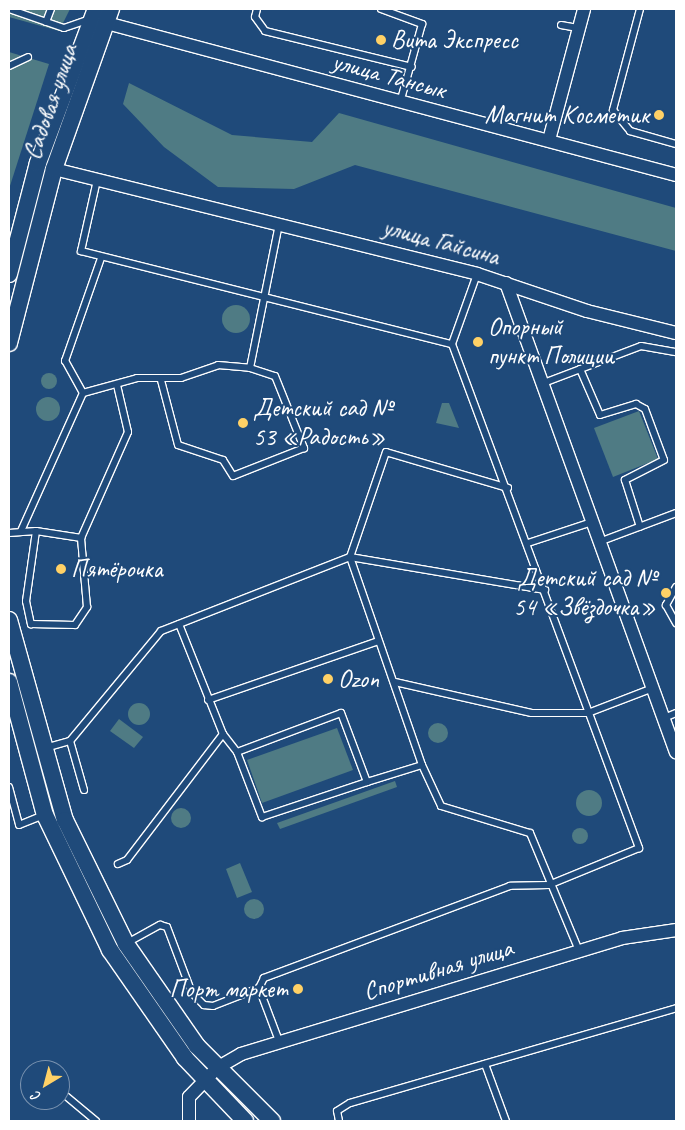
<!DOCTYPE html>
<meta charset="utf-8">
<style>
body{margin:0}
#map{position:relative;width:685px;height:1130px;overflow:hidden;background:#1f4a7a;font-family:Caveat,sans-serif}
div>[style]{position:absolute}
.green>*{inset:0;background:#4f7b84}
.round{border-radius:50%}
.roads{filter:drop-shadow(1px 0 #fff) drop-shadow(-1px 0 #fff) drop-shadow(0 1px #fff) drop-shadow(0 -1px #fff)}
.service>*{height:6px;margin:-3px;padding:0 3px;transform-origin:3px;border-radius:3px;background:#1f4a7a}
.minor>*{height:12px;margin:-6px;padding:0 6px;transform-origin:6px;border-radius:6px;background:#1f4a7a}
.tertiary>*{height:16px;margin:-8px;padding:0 8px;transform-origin:8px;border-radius:8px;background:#1f4a7a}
.dots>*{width:14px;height:14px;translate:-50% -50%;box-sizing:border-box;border:2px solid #1f4a7a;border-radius:50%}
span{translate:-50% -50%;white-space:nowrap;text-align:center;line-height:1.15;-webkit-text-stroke:4px #1f4a7a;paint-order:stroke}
.poi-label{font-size:25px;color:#fff}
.left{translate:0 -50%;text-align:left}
.right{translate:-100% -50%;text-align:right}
.street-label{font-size:25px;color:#fff}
.frame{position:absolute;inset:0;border:10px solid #fff;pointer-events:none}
.north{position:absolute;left:20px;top:1060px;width:50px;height:50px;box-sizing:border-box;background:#1f4a7a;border:1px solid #7992af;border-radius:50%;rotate:217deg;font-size:14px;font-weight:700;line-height:20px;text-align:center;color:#fff}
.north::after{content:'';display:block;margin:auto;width:18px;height:22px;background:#ffd166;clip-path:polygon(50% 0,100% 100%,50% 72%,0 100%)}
</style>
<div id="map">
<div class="green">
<div style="clip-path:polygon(9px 9px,70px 9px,59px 31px,9px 17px)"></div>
<div style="clip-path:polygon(9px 52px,49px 64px,9px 189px)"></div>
<div style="clip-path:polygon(129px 83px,232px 135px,312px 142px,339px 113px,676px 208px,676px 251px,355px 165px,294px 189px,218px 187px,164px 147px,123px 104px)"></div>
<div class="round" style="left:222px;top:305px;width:28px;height:28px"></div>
<div class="round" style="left:41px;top:373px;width:16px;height:16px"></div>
<div class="round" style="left:36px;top:397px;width:24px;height:24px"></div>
<div style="clip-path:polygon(442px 403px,449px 403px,459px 428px,436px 423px)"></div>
<div style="clip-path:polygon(639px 411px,658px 459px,613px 477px,594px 428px)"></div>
<div class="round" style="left:128px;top:703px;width:22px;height:22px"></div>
<div style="clip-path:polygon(119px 719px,143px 737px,134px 748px,110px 731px)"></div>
<div class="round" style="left:428px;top:723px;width:20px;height:20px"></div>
<div style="clip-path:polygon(337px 728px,353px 770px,262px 803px,247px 760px)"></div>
<div style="clip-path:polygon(395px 781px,397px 787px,280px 829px,277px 823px)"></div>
<div class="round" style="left:576px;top:790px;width:26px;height:26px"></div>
<div class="round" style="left:171px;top:808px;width:20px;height:20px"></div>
<div class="round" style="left:572px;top:828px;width:16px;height:16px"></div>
<div style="clip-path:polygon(240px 863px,252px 892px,237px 898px,226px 869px)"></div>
<div class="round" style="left:244px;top:899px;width:20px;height:20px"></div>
</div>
<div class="roads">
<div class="service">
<div style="left:9px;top:9px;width:58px;rotate:19.1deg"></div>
<div style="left:64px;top:28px;width:28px;rotate:-19deg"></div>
<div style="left:257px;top:9px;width:8px;rotate:104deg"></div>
<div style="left:255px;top:17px;width:17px;rotate:54deg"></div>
<div style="left:265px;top:31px;width:151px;rotate:13.8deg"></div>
<div style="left:381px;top:9px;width:44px;rotate:20.1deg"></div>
<div style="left:422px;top:24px;width:82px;rotate:105.6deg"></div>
<div style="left:640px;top:9px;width:105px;rotate:105deg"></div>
<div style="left:613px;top:110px;width:27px;rotate:51deg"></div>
<div style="left:630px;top:131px;width:48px;rotate:15.8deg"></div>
<div style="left:46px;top:22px;width:14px;rotate:-69deg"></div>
<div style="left:561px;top:25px;width:17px;rotate:10deg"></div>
<div style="left:9px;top:66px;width:21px;rotate:-25deg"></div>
<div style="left:97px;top:180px;width:73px;rotate:102.7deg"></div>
<div style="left:81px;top:251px;width:382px;rotate:14.1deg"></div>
<div style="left:452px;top:344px;width:538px;rotate:69.64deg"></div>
<div style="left:639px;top:848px;width:97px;rotate:157.7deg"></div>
<div style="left:549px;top:885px;width:39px;rotate:179deg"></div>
<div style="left:510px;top:886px;width:263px;rotate:159.5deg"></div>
<div style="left:264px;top:978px;width:11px;rotate:117deg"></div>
<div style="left:259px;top:988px;width:57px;rotate:69.3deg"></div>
<div style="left:452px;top:344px;width:74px;rotate:-70.3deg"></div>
<div style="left:250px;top:368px;width:147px;rotate:-78.6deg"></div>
<div style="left:580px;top:369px;width:50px;rotate:66.5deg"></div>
<div style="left:600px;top:415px;width:38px;rotate:-17deg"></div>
<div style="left:636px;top:404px;width:10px;rotate:29deg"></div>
<div style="left:645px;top:409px;width:54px;rotate:69.6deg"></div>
<div style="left:664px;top:460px;width:44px;rotate:152.9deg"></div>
<div style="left:625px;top:480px;width:49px;rotate:72.3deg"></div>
<div style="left:541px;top:384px;width:107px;rotate:-20.8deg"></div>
<div style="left:641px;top:346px;width:36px;rotate:10deg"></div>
<div style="left:83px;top:393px;width:56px;rotate:-15.5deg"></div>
<div style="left:137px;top:378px;width:44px"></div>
<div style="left:181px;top:378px;width:39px;rotate:-19deg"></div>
<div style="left:218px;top:365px;width:32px;rotate:5deg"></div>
<div style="left:250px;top:368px;width:26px;rotate:18deg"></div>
<div style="left:275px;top:376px;width:78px;rotate:68.1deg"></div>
<div style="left:304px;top:448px;width:76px;rotate:158.5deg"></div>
<div style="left:233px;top:476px;width:19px;rotate:-122deg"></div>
<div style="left:223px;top:460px;width:47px;rotate:-161.6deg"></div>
<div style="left:178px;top:445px;width:67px;rotate:-104.7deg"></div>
<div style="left:83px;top:393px;width:37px;rotate:-119deg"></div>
<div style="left:65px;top:361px;width:109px;rotate:-70.7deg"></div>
<div style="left:508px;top:488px;width:127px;rotate:-163.6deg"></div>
<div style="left:386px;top:452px;width:111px;rotate:108.9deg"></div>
<div style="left:350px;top:557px;width:198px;rotate:9.6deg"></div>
<div style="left:21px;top:531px;width:151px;rotate:-65.8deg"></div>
<div style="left:36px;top:531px;width:71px;rotate:98.1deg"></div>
<div style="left:26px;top:601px;width:24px;rotate:78deg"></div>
<div style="left:31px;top:624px;width:44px;rotate:1.3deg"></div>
<div style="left:75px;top:625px;width:22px;rotate:-56deg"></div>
<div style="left:87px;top:607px;width:69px;rotate:-95deg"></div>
<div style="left:9px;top:533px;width:27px;rotate:-4deg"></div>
<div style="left:36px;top:531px;width:46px;rotate:8.8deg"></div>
<div style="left:81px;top:538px;width:116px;rotate:-66.1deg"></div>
<div style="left:128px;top:432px;width:48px;rotate:-103.2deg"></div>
<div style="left:599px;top:542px;width:82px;rotate:-20.6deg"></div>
<div style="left:528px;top:543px;width:67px;rotate:-18.2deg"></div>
<div style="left:676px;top:587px;width:21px;rotate:119deg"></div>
<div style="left:666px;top:605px;width:21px;rotate:61deg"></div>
<div style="left:179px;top:624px;width:118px;rotate:68.2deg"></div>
<div style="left:395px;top:682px;width:140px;rotate:12.8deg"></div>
<div style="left:532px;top:713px;width:56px"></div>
<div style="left:588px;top:713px;width:70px;rotate:-21deg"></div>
<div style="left:208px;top:700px;width:180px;rotate:-19.1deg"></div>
<div style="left:664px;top:718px;width:13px;rotate:-23deg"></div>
<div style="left:45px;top:748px;width:26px;rotate:-16deg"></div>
<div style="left:237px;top:752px;width:70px;rotate:69deg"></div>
<div style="left:262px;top:817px;width:111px;rotate:-18.4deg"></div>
<div style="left:422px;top:765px;width:45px;rotate:65.1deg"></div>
<div style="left:441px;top:806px;width:93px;rotate:16.9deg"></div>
<div style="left:530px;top:833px;width:128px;rotate:67.4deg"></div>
<div style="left:9px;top:787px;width:39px;rotate:75deg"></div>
<div style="left:19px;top:825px;width:27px;rotate:-22deg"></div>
<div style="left:84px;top:790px;width:51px;rotate:-105.9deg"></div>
<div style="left:70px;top:741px;width:143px;rotate:-50.4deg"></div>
<div style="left:161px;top:631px;width:203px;rotate:-21.4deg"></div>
<div style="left:350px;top:557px;width:220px;rotate:70.9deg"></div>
<div style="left:422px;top:765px;width:58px;rotate:162.8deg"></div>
<div style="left:367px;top:782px;width:74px;rotate:-110.6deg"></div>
<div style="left:341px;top:713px;width:111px;rotate:159.4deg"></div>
<div style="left:237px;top:752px;width:23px;rotate:-128deg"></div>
<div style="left:223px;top:734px;width:158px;rotate:127.3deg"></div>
<div style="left:127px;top:860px;width:10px;rotate:156deg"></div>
<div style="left:127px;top:943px;width:38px;rotate:-29deg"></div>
<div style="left:160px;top:925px;width:7px;rotate:16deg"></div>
<div style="left:167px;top:927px;width:71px;rotate:69.3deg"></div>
<div style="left:192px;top:993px;width:17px;rotate:45deg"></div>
<div style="left:204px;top:1005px;width:9px;rotate:6deg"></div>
<div style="left:213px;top:1006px;width:49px;rotate:-21.4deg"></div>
<div style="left:485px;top:1064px;width:61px;rotate:69.8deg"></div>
<div style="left:60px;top:1091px;width:47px;rotate:39.8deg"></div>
<div style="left:339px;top:1121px;width:10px;rotate:-101deg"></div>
<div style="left:337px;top:1111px;width:15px;rotate:-32deg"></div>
<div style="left:350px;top:1103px;width:340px;rotate:-16.2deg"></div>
</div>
<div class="minor">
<div style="left:99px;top:21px;width:597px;rotate:14.94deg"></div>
<div style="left:549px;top:140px;width:136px;rotate:-75deg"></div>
<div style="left:54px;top:169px;width:436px;rotate:13.9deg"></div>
<div style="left:477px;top:274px;width:116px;rotate:18.6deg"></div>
<div style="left:587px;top:311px;width:92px;rotate:13.9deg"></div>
<div style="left:506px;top:283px;width:499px;rotate:70.1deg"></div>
<div style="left:189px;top:1121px;width:24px;rotate:-90deg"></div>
<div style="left:189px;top:1097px;width:40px;rotate:-46deg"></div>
<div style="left:217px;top:1068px;width:28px;rotate:-30deg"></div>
<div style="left:241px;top:1054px;width:398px;rotate:-16.9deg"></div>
<div style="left:622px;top:938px;width:55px;rotate:-8.4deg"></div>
</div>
<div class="tertiary">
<div style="left:9px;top:274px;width:115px;rotate:-75.4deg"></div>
<div style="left:38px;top:163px;width:165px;rotate:-69.4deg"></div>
<div style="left:9px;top:343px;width:180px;rotate:-75.5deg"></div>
<div style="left:54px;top:169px;width:170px;rotate:-70.4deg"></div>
<div style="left:9px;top:620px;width:208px;rotate:74.4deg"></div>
<div style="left:65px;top:820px;width:138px;rotate:63.8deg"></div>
<div style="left:126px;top:944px;width:124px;rotate:55.2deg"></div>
<div style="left:197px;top:1046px;width:106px;rotate:45deg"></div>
<div style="left:9px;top:682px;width:138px;rotate:74.9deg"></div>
<div style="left:45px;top:815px;width:150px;rotate:64.3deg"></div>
<div style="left:110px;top:950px;width:131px;rotate:55.2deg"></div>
<div style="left:185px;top:1058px;width:87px;rotate:46.4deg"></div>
</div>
</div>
<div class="dots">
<div style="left:381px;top:40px;background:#ffd166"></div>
<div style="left:659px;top:115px;background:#ffd166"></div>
<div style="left:478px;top:342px;background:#ffd166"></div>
<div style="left:243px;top:423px;background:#ffd166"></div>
<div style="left:61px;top:569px;background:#ffd166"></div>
<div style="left:666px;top:593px;background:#ffd166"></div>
<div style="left:328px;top:679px;background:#ffd166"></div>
<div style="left:298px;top:989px;background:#ffd166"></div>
</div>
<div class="poi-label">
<span class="left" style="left:391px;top:40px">Вита Экспресс</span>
<span class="right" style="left:649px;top:115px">Магнит Косметик</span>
<span class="left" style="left:488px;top:342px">Опорный<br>пункт Полиции</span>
<span class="left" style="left:253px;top:423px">Детский сад №<br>53 «Радость»</span>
<span class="left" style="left:71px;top:569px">Пятёрочка</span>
<span class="right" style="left:656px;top:593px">Детский сад №<br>54 «Звёздочка»</span>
<span class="left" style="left:338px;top:679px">Ozon</span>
<span class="right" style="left:288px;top:989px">Порт маркет</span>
</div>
<div class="street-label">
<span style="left:389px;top:76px;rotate:15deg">улица Тансык</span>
<span style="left:51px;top:102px;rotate:-71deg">Садовая улица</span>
<span style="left:441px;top:242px;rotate:15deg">улица Гайсина</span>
<span style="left:438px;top:970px;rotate:-17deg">Спортивная улица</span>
</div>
<div class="frame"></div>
<div class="north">С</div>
</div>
